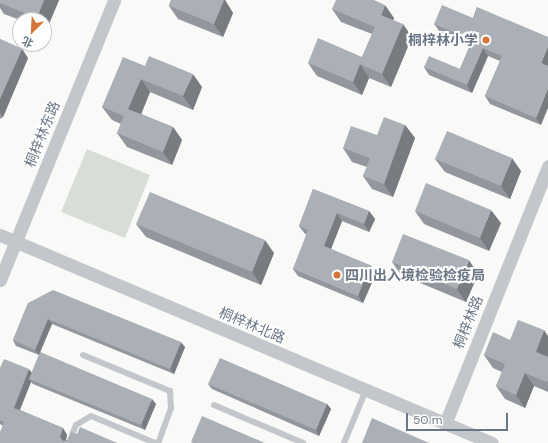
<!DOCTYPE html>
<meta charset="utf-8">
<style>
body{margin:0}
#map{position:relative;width:548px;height:443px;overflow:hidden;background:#f9f9f7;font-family:"DM Sans","Noto Sans SC",sans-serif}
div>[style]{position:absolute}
.green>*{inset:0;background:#d8ded7}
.service>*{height:6px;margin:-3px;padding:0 3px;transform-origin:3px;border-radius:3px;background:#c3c6ca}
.minor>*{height:13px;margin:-6.5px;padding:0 6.5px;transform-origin:6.5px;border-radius:6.5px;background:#c3c6ca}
.wall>*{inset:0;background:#93979d}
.shaded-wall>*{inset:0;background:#787b80}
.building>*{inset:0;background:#abb0b7}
.dots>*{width:11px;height:11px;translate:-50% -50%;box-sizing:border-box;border:2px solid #fff;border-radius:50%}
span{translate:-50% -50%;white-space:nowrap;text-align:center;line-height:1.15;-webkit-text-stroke:4px #fff;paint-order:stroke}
.poi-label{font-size:14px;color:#6b7686;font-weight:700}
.right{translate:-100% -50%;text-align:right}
.left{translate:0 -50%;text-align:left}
.street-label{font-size:14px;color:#6b7686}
.north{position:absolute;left:12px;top:12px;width:40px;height:40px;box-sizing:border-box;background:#fff;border:1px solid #c4c8cf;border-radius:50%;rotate:204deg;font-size:11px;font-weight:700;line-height:16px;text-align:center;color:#6b7686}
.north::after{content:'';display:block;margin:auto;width:14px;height:18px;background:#d77439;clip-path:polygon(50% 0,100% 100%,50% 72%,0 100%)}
.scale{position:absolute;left:406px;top:413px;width:102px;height:18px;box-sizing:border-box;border:2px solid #6b7686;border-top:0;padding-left:5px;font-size:12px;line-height:14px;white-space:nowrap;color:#6b7686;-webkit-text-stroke:3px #fff;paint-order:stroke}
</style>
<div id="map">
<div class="green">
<div style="clip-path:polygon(87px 149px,150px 175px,125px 238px,61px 212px)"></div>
</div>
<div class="service">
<div style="left:83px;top:355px;width:94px;rotate:22.5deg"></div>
<div style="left:170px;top:391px;width:17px;rotate:87deg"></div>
<div style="left:171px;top:408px;width:37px;rotate:110deg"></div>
<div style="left:214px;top:405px;width:97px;rotate:23.1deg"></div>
<div style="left:69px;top:443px;width:19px;rotate:-69deg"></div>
<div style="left:76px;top:425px;width:17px;rotate:-31deg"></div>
<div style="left:91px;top:416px;width:69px;rotate:22.9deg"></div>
<div style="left:344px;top:443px;width:57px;rotate:-67.5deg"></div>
</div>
<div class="minor">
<div style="left:0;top:235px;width:534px;rotate:22.92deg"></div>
<div style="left:0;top:280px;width:302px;rotate:-67.8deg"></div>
<div style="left:445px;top:424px;width:278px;rotate:-68.2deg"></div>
</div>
<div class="wall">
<div style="clip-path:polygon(0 0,59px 0,46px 31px,44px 30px,44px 20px,20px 20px,4px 14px,0 8px)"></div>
<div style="clip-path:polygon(171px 0,225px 0,233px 13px,223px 37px,178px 19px,169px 6px)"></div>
<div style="clip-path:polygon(477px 7px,541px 125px,490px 104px,485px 96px,500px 61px,488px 56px,472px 93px,429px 75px,424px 67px,460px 69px,470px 45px,440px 32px,434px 24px,473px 18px)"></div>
<div style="clip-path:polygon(332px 9px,394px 18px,393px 20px,412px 37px,391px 87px,369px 78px,362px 95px,317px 76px,308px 63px,362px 57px,372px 34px,341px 22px)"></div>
<div style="clip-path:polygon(0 39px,22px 49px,28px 58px,3px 117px,0 119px)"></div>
<div style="clip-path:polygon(145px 66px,202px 87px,193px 110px,150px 92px,141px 114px,173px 127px,182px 140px,172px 165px,127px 147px,117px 133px,121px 124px,112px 120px,102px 107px)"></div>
<div style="clip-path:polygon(405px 125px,415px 138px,393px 197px,372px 189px,363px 176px,367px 167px,352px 162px,343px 148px)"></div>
<div style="clip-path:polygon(435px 159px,521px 171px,510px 199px,445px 172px)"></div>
<div style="clip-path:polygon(313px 189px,369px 211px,375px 219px,369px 232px,342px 221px,331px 249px,376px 273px,363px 303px,298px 276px,293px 269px,307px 234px,305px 234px,299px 226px)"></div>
<div style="clip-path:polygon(415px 211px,501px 223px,489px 251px,424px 224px)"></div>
<div style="clip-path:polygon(136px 224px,274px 253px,261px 285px,146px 237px)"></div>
<div style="clip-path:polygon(392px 262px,478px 274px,466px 302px,401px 275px)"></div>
<div style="clip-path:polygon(28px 303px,185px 347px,174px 374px,52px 324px,40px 352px,156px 404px,145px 430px,33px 384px,31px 382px,20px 410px,63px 428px,67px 435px,66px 440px,68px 440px,77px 434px,117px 443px,0 443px,3px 426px,0 424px,0 368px,32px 372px,39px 355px,16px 346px,13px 340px)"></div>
<div style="clip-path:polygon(548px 336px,548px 392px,534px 386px,525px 408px,505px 399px,496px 386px,502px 372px,493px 368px,484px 355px,510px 340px)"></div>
<div style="clip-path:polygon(208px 384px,327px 404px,331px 409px,319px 436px,212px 389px)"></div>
</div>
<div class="shaded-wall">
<div style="clip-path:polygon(44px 0,59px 0,46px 31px,44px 28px,44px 20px,39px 20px,37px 18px)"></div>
<div style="clip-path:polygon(224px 0,225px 0,233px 13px,223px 37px,214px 24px)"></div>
<div style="clip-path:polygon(385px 5px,394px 18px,390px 28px,381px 15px)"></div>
<div style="clip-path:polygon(403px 24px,412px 37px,391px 87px,382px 74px)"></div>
<div style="clip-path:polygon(548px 46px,548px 67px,541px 63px)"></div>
<div style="clip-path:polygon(483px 48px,488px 56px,472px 93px,467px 85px)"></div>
<div style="clip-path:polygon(22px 49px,28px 58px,3px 117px,0 113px,0 99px)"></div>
<div style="clip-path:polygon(360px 64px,369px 78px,362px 95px,353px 82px)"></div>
<div style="clip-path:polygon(193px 74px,202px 87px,193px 110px,183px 96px)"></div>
<div style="clip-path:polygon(141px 79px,150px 92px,138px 122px,128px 109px)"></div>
<div style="clip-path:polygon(548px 88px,548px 108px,541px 125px,536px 118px)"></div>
<div style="clip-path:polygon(405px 125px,415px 138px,393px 197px,384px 184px)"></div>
<div style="clip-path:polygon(173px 127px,182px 140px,172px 165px,163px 152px)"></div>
<div style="clip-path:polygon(512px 158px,521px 171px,510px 199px,501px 186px)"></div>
<div style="clip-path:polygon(491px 210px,501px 223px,489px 251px,480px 238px)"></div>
<div style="clip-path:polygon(369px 211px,375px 219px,369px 232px,364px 224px)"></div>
<div style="clip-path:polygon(337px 213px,342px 221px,329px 254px,324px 246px)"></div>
<div style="clip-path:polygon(265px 240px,274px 253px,261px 285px,252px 272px)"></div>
<div style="clip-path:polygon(469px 260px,478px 274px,466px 302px,457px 289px)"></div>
<div style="clip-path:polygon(370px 265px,376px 273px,363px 303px,358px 296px)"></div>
<div style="clip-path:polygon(48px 319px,52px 324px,39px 355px,35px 350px)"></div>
<div style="clip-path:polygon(544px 330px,548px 336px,548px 357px,536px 352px)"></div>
<div style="clip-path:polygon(181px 342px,185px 347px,174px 374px,170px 369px)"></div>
<div style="clip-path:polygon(29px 369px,34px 376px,29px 379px,31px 382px,18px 414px,14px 408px)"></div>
<div style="clip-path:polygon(525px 373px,534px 386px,525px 408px,516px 395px)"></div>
<div style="clip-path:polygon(152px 399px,156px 404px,145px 430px,141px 425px)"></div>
<div style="clip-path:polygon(327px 404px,331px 409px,319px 436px,316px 430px)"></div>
<div style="clip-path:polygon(63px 428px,67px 435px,65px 443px,60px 437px)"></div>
</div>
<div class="building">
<div style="clip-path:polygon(0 0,44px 0,37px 18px,0 3px)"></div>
<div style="clip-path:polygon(171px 0,224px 0,214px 24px,169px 6px)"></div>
<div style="clip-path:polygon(336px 0,374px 0,385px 5px,381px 15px,403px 24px,382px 74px,360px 64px,353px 82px,308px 63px,318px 38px,362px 57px,375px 27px,332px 9px)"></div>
<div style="clip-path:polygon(442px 5px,473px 18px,477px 7px,548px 37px,548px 46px,541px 63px,548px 66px,548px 88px,536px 118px,485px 96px,502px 56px,483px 48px,467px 85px,424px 67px,429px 56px,460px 69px,472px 40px,434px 24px)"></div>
<div style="clip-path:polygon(0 39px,22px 49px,0 99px)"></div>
<div style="clip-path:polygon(149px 56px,193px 74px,183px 96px,141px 79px,128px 109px,173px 127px,163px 152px,117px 133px,124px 116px,102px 107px,123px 57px,145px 66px)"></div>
<div style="clip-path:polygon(384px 117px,405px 125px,384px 184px,363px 176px,370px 158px,343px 148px,351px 126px,377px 135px)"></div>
<div style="clip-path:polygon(447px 131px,512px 158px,501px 186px,435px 159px)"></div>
<div style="clip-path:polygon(426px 183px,491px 210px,480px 238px,415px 211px)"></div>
<div style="clip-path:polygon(313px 189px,369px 211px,364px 224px,337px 213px,324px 246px,370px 265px,358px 296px,293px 269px,308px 230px,299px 226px)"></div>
<div style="clip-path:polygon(150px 192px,265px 240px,252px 272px,136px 224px)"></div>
<div style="clip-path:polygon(403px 234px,469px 260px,457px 289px,392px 262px)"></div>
<div style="clip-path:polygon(53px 290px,181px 342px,170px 369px,48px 319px,35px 350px,13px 340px,28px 303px)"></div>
<div style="clip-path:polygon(518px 320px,544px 330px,536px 352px,548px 357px,548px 380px,547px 382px,525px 373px,516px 395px,496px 386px,505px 364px,484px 355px,493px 332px,510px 340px)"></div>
<div style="clip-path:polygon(40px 352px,152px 399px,141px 425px,29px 379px)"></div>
<div style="clip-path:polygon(220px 358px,327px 404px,316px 430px,208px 384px)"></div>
<div style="clip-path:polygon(4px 359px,29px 369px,14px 408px,63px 428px,60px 437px,63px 441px,68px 440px,71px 432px,77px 434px,80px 427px,117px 443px,0 443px,0 432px,4px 422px,0 420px,0 368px)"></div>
<div style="clip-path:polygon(202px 416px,265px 443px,193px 443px,191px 442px)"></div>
<div style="clip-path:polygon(372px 418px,429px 443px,362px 443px)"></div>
</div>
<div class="dots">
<div style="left:486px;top:40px;background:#d77439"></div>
<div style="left:337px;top:275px;background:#d77439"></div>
</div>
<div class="poi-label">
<span class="right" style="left:478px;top:40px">桐梓林小学</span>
<span class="left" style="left:345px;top:275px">四川出入境检验检疫局</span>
</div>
<div class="street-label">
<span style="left:42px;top:134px;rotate:-68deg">桐梓林东路</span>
<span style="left:468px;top:322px;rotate:-68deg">桐梓林路</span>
<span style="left:252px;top:325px;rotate:23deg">桐梓林北路</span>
</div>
<div class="north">北</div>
<div class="scale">50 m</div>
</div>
